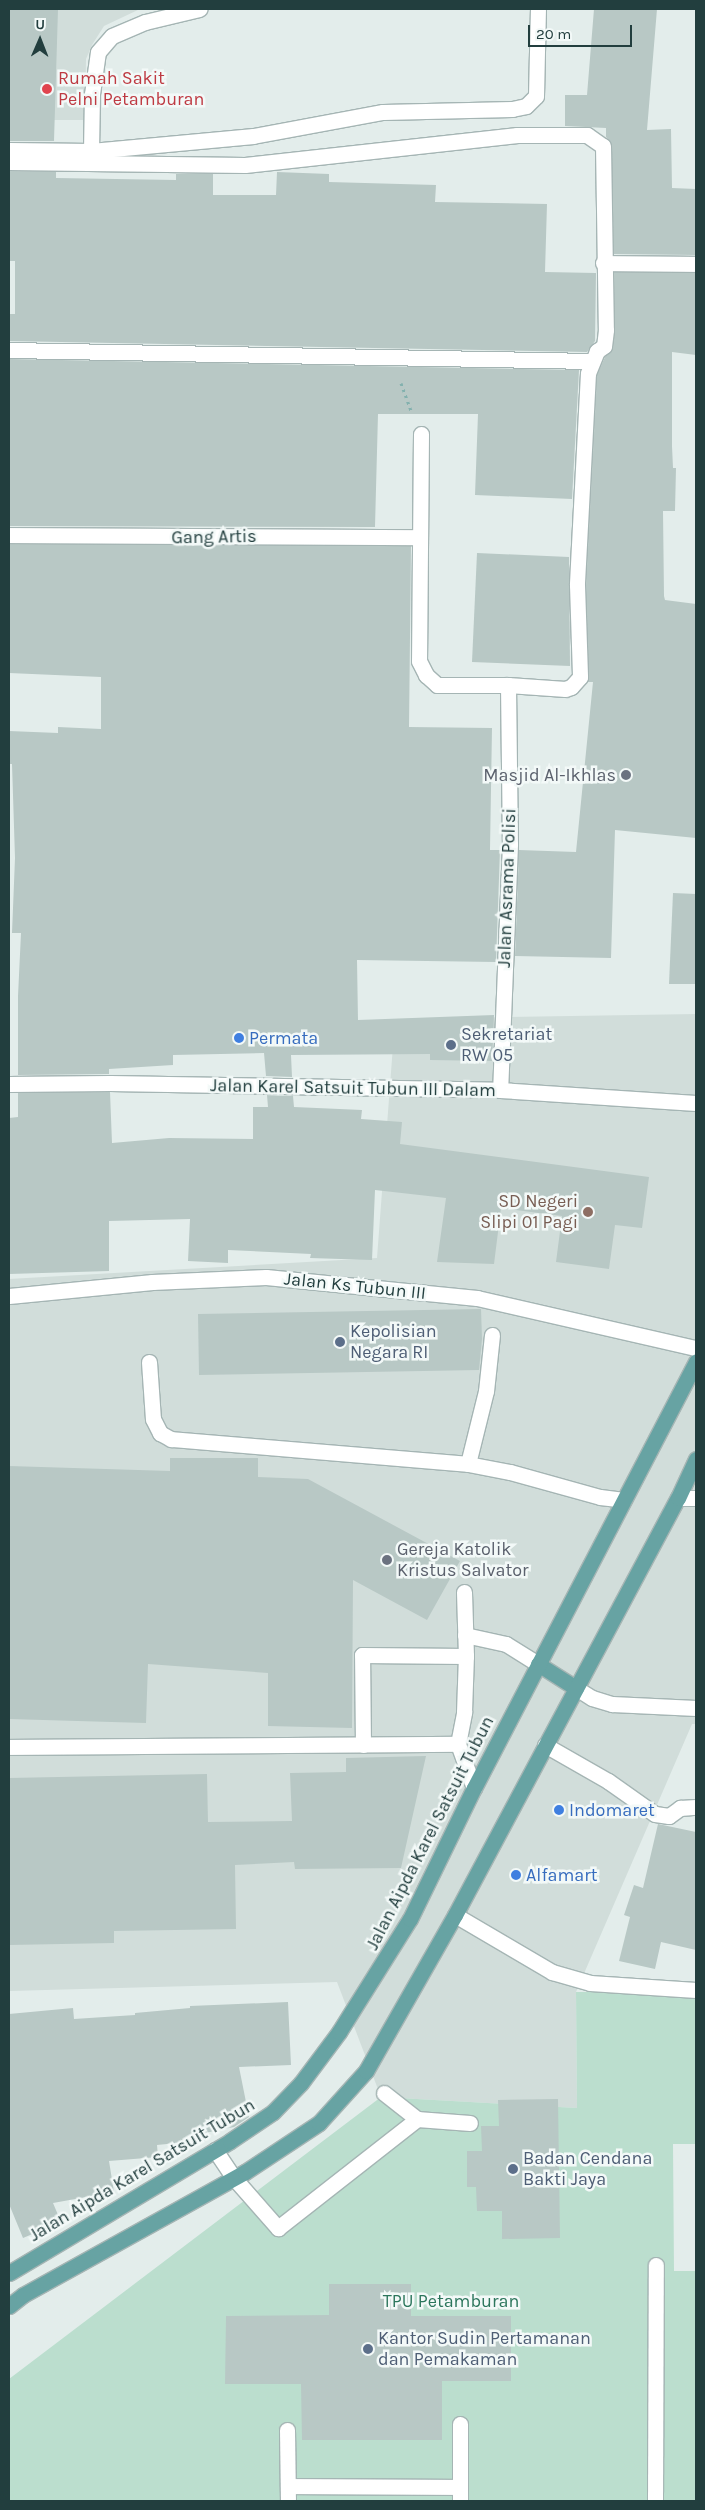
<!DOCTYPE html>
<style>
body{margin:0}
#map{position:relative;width:705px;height:2510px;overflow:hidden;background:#e3edeb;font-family:Karla,sans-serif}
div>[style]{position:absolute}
.built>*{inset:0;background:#d1ddda}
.green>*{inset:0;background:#bbdece}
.building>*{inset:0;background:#b8c8c5}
.path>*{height:3px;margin-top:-1.5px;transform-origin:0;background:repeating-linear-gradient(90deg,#83b1ae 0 2.5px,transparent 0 6.5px)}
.roads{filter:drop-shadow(1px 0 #a5b5b4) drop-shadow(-1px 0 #a5b5b4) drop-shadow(0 1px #a5b5b4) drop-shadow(0 -1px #a5b5b4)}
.lane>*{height:15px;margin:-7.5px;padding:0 7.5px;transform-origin:7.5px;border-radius:7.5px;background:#fff}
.street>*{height:15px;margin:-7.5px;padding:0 7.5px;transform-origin:7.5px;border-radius:7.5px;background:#fff}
.secondary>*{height:15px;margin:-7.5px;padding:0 7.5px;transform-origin:7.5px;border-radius:7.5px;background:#fff}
.primary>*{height:15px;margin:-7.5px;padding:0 7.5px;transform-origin:7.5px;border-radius:7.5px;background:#67a3a3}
.dots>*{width:14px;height:14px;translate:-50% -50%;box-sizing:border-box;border:2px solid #f3f9f8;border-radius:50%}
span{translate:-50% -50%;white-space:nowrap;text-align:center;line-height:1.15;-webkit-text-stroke:5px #f3f9f8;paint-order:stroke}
.health-label{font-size:18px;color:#be3a42}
.left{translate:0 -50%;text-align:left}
.street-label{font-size:18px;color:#223e3e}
.worship-label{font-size:18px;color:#5b616d}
.right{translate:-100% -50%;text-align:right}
.service-label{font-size:18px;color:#4e5e75}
.shop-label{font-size:18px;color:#366cbe}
.education-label{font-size:18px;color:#785e54}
.park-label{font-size:18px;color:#2c765c}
.frame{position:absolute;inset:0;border:10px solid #223e3e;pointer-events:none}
.north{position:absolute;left:15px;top:15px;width:50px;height:50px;-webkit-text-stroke:4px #f3f9f8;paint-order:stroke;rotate:1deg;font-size:14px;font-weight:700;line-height:20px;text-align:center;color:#223e3e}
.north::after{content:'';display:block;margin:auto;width:18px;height:22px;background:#223e3e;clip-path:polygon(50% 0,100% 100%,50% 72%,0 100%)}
.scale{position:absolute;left:528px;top:25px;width:104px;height:22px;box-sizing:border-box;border:2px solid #223e3e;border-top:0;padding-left:6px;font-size:15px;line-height:18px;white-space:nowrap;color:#223e3e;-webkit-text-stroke:4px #f3f9f8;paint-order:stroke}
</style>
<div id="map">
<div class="built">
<div style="clip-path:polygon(9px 9px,140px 9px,104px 26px,92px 45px,86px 59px,85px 120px,9px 120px)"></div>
<div style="clip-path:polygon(696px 1014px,696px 1724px,692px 1724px,576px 1992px,577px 2108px,381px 2097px,337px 1982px,9px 1991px,9px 1279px,377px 1258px,395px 1019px)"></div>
</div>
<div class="green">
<div style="clip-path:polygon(576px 1992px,696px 1992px,696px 2144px,673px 2144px,674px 2271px,696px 2271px,696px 2501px,9px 2501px,9px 2379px,381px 2097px,577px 2108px)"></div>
</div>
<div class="building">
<div style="clip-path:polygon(9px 9px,58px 9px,54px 141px,9px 141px)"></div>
<div style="clip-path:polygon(594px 9px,657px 9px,647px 130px,671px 129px,672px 188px,696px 189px,696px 255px,614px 254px,611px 142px,606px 137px,606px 128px,565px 126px,565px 95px,587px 95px)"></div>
<div style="clip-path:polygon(9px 171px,56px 172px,56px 178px,176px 180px,176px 174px,213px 174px,213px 195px,276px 195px,277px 172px,329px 174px,329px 182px,436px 185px,435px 202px,547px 204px,545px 272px,596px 273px,595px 341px,587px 352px,9px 341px,9px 314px,15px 314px,15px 261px,9px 261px)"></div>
<div style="clip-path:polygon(614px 272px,696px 273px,696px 355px,672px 352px,672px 446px,673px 468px,676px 468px,675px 511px,663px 511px,664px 596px,665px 600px,696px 604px,696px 838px,615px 830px,611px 958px,515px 956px,519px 850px,576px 852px,593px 682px,588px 682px,589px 677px,586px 585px,597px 375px,605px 357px,613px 347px,615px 330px)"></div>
<div style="clip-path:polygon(9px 359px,579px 370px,572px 499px,475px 495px,478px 414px,378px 414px,375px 527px,9px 526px)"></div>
<div style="clip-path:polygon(9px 544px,411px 546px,409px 727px,492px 728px,490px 850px,500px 850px,496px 962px,357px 960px,358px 1020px,494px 1015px,492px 1061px,430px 1060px,430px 1054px,291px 1055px,292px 1077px,266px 1076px,264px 1053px,173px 1055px,173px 1065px,109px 1069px,109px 1074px,18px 1075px,18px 996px,21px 933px,12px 933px,15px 858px,12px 764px,9px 764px,9px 731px,58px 733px,58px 727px,101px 729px,101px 677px,9px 673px)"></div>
<div style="clip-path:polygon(477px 553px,569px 557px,570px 666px,472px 662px)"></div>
<div style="clip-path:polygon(673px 893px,696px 894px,696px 984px,669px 984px)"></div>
<div style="clip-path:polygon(110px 1092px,112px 1143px,169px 1138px,253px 1139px,253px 1107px,268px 1107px,267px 1095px,293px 1096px,294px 1107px,362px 1110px,361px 1119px,402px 1122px,400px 1144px,649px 1177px,642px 1228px,615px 1225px,609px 1269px,556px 1262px,562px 1216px,501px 1208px,494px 1264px,437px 1262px,446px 1198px,375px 1190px,372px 1260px,310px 1258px,311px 1254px,228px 1250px,228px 1263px,188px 1261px,190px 1219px,109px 1221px,109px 1271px,9px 1274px,9px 1118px,18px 1117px,18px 1093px)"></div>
<div style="clip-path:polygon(481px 1309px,482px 1339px,479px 1370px,199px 1375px,198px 1314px)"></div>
<div style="clip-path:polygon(170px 1458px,258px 1458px,258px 1477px,308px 1479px,460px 1561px,427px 1620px,353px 1580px,352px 1728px,268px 1726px,268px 1673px,148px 1664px,146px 1723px,9px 1719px,9px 1466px,170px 1471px)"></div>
<div style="clip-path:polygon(426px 1756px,401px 1868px,295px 1869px,294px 1862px,235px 1865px,236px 1929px,114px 1931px,114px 1943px,9px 1945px,9px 1778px,207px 1774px,208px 1822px,292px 1821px,290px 1773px,346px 1772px,346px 1758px)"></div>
<div style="clip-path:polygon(658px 1824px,696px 1832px,696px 1950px,661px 1942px,655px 1969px,619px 1961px,630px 1917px,624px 1915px,634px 1885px,643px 1888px)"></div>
<div style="clip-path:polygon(288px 2002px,291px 2065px,239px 2067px,249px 2117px,234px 2127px,205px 2133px,206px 2140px,157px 2145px,158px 2157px,109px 2161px,114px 2192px,53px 2203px,61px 2222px,23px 2238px,9px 2204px,9px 2014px,73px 2008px,74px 2019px,135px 2015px,135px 2013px,190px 2008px,190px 2006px)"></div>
<div style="clip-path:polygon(558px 2099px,560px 2238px,502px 2239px,502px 2211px,477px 2211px,476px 2187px,467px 2187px,467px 2151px,482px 2151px,481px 2126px,499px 2126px,498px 2100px)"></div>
<div style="clip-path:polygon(329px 2284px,411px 2284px,411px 2316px,511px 2316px,511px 2381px,442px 2381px,442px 2440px,302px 2440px,301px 2384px,225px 2384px,226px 2316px,329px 2315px)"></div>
</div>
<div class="path">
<div style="left:401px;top:383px;width:29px;rotate:70deg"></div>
</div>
<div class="roads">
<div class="lane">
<div style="left:9px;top:150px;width:82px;rotate:0.7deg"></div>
<div style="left:91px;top:151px;width:57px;rotate:-89deg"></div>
<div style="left:92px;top:94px;width:42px;rotate:-81.9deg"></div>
<div style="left:98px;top:52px;width:21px;rotate:-49deg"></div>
<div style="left:112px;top:36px;width:36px;rotate:-23deg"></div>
<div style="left:145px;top:22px;width:56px;rotate:-13.5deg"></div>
<div style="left:91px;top:151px;width:163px;rotate:-5.3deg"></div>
<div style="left:253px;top:136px;width:132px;rotate:-10.5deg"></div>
<div style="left:383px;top:112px;width:129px;rotate:-1.3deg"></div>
<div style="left:512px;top:109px;width:14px;rotate:-12deg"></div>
<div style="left:526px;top:106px;width:14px;rotate:-45deg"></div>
<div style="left:536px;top:96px;width:87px;rotate:-88.7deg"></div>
<div style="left:465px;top:1635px;width:42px;rotate:12.4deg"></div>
<div style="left:506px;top:1644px;width:38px;rotate:32deg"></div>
<div style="left:576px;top:1688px;width:19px;rotate:32deg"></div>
<div style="left:592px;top:1698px;width:21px;rotate:17deg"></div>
<div style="left:612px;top:1704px;width:84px;rotate:2.7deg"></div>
<div style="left:458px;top:1744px;width:33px;rotate:-79deg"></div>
<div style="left:464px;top:1712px;width:56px;rotate:-88deg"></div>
<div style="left:466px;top:1656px;width:64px;rotate:-91.8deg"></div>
<div style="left:363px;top:1745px;width:90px;rotate:-90.6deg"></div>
<div style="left:362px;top:1655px;width:104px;rotate:0.6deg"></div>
<div style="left:9px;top:1747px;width:449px;rotate:-0.4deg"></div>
<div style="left:458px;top:1744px;width:47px;rotate:70deg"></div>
<div style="left:384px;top:2093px;width:42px;rotate:38.2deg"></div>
<div style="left:215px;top:2150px;width:34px;rotate:56deg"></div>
<div style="left:234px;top:2178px;width:67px;rotate:48.7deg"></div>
<div style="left:278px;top:2228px;width:177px;rotate:-38.1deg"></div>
<div style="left:417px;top:2119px;width:53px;rotate:4.3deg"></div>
<div style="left:287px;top:2430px;width:71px;rotate:89.2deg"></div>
<div style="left:288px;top:2486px;width:172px;rotate:0.3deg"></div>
<div style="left:460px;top:2501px;width:77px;rotate:-90deg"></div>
<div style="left:655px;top:2501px;width:236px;rotate:-89.8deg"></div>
</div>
<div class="street">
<div style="left:9px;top:162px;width:236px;rotate:0.7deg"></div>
<div style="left:245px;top:165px;width:274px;rotate:-6.3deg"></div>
<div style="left:517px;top:135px;width:70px"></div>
<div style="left:587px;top:135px;width:19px;rotate:35deg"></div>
<div style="left:603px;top:146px;width:184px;rotate:89.1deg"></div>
<div style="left:606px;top:330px;width:16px;rotate:97deg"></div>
<div style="left:604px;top:346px;width:9px;rotate:144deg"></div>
<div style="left:597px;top:351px;width:24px;rotate:112deg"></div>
<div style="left:588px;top:373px;width:212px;rotate:93deg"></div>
<div style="left:577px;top:585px;width:92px;rotate:88.1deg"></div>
<div style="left:580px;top:677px;width:13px;rotate:132deg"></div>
<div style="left:571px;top:687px;width:6px;rotate:162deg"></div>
<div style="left:565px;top:689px;width:57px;rotate:-176deg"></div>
<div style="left:603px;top:263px;width:93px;rotate:0.6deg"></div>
<div style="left:9px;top:350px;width:582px;rotate:1.08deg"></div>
<div style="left:421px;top:434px;width:227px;rotate:90.5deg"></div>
<div style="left:419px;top:661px;width:16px;rotate:63deg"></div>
<div style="left:426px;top:675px;width:15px;rotate:42deg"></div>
<div style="left:437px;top:685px;width:71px"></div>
<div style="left:508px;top:685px;width:159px;rotate:89.3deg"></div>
<div style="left:510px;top:844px;width:246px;rotate:92.3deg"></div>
<div style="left:9px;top:535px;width:411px;rotate:0.3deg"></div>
<div style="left:9px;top:1296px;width:144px;rotate:-5.6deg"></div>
<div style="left:152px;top:1282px;width:114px;rotate:-2.5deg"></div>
<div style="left:266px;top:1277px;width:212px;rotate:5.7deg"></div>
<div style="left:477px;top:1298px;width:225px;rotate:12.9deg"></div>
<div style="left:492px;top:1335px;width:56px;rotate:96.1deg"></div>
<div style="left:486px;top:1391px;width:75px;rotate:103.9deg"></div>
<div style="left:468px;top:1464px;width:43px;rotate:10.8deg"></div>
<div style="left:510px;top:1472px;width:93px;rotate:15.5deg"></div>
<div style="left:600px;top:1497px;width:24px;rotate:7deg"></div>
<div style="left:149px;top:1362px;width:57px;rotate:86deg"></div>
<div style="left:153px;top:1419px;width:16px;rotate:63deg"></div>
<div style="left:160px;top:1433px;width:13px;rotate:29deg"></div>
<div style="left:171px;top:1439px;width:298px;rotate:4.8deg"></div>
<div style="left:678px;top:1498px;width:18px"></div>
<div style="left:545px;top:1745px;width:73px;rotate:29.7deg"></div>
<div style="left:608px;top:1781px;width:57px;rotate:35.1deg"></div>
<div style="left:655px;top:1814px;width:14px;rotate:8deg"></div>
<div style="left:669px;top:1816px;width:14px;rotate:-36deg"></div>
<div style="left:680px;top:1808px;width:16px;rotate:-4deg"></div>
<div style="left:455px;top:1915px;width:113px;rotate:30.4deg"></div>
<div style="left:552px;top:1972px;width:40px;rotate:16deg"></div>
<div style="left:590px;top:1983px;width:106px;rotate:3.8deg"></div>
</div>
<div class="secondary">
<div style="left:9px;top:1084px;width:101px;rotate:-0.6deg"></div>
<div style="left:110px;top:1083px;width:390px;rotate:1deg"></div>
<div style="left:500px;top:1090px;width:196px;rotate:3.8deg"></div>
</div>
<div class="primary">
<div style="left:538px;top:1664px;width:45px;rotate:32.3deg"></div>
<div style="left:9px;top:2273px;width:257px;rotate:-30.8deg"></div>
<div style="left:230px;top:2141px;width:52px;rotate:-34deg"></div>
<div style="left:273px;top:2112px;width:40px;rotate:-46deg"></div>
<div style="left:301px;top:2083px;width:64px;rotate:-53.3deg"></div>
<div style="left:339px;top:2032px;width:133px;rotate:-57.9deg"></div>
<div style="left:410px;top:1919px;width:146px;rotate:-64deg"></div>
<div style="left:474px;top:1788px;width:481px;rotate:-62.5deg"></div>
<div style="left:9px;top:2306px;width:18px;rotate:-38deg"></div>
<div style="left:23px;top:2295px;width:254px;rotate:-29deg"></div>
<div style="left:245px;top:2172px;width:89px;rotate:-33.5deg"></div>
<div style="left:319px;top:2123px;width:70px;rotate:-47.9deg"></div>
<div style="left:366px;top:2071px;width:180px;rotate:-60.3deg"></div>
<div style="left:455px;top:1915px;width:473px;rotate:-61.9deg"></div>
<div style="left:678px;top:1498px;width:43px;rotate:-65.2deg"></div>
</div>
</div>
<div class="dots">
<div style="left:47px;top:89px;background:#e0444e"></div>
<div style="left:626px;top:775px;background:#6b7280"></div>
<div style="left:239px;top:1038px;background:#3f7fe0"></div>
<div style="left:451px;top:1045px;background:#5c6f8a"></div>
<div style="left:588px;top:1212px;background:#8d6e63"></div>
<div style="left:340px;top:1342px;background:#5c6f8a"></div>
<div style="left:387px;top:1560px;background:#6b7280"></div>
<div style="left:559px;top:1810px;background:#3f7fe0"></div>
<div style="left:516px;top:1875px;background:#3f7fe0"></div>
<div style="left:513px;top:2169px;background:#5c6f8a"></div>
<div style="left:368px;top:2349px;background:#5c6f8a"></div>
</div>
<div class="health-label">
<span class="left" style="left:58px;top:89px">Rumah Sakit<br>Pelni Petamburan</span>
</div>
<div class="street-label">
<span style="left:214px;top:537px;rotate:-1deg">Gang Artis</span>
<span style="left:507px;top:888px;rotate:-88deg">Jalan Asrama Polisi</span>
<span style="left:353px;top:1088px;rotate:1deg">Jalan Karel Satsuit Tubun III Dalam</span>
<span style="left:355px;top:1286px;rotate:6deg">Jalan Ks Tubun III</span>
<span style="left:430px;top:1833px;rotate:-63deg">Jalan Aipda Karel Satsuit Tubun</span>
<span style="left:142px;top:2170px;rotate:-31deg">Jalan Aipda Karel Satsuit Tubun</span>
</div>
<div class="worship-label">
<span class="right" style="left:616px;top:775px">Masjid Al-Ikhlas</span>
<span class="left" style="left:397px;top:1560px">Gereja Katolik<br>Kristus Salvator</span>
</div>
<div class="service-label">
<span class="left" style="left:461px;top:1045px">Sekretariat<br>RW 05</span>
<span class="left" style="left:350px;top:1342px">Kepolisian<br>Negara RI</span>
<span class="left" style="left:523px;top:2169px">Badan Cendana<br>Bakti Jaya</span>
<span class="left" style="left:378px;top:2349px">Kantor Sudin Pertamanan<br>dan Pemakaman</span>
</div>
<div class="shop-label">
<span class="left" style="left:249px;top:1038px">Permata</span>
<span class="left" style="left:569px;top:1810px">Indomaret</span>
<span class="left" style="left:526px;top:1875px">Alfamart</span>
</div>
<div class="education-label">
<span class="right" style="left:578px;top:1212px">SD Negeri<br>Slipi 01 Pagi</span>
</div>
<div class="park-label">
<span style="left:451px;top:2301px">TPU Petamburan</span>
</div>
<div class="frame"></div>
<div class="north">U</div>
<div class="scale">20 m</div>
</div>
